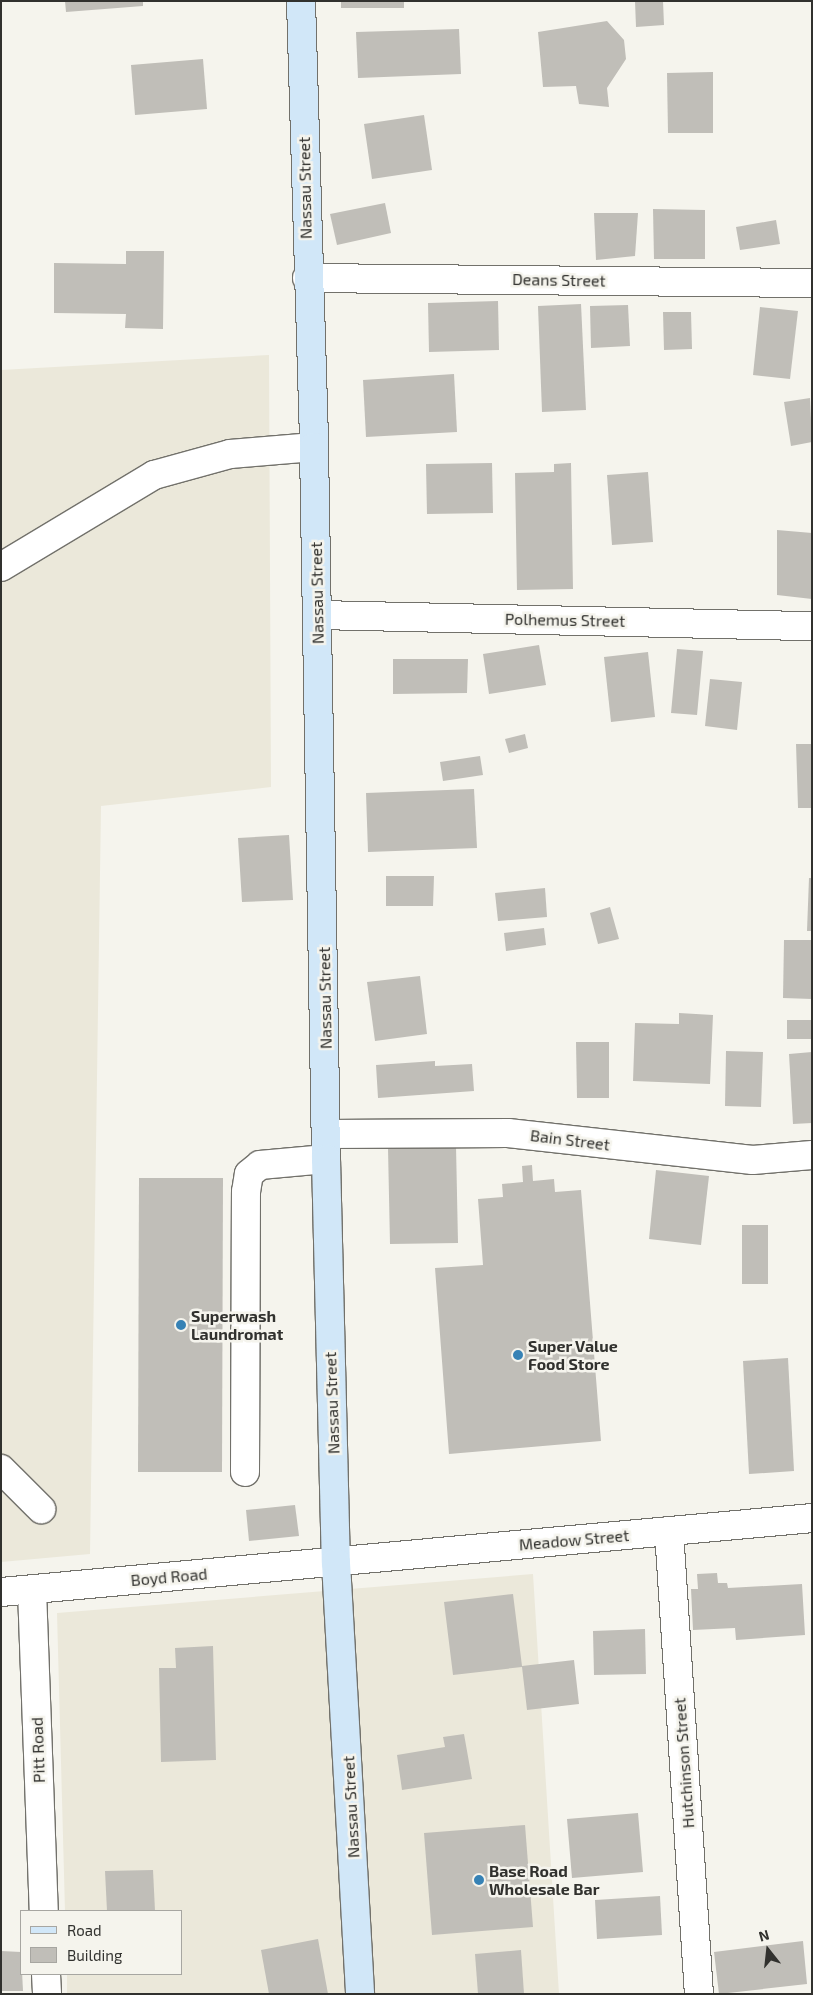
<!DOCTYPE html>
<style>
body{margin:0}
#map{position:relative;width:813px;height:1995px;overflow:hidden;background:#f5f4ed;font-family:"Exo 2",sans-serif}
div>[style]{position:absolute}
.built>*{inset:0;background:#ebe8da}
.building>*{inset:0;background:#c0beb8}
.roads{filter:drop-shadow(1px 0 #72716b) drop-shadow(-1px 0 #72716b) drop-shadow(0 1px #72716b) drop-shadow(0 -1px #72716b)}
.minor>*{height:28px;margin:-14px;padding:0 14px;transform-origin:14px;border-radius:14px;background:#fff}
.major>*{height:28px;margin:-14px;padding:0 14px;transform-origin:14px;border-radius:14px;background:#d1e7f8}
.dots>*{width:14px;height:14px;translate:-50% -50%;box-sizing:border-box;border:2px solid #f5f4ed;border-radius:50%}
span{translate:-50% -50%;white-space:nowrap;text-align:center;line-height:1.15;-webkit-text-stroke:5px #f5f4ed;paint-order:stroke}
.street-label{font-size:16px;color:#31312e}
.poi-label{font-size:16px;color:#31312e;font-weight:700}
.left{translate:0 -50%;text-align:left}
.frame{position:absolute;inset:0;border:2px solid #31312e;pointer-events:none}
.legend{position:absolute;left:20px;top:1910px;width:162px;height:65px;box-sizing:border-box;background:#f5f4ed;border:1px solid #a7a6a1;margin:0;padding:6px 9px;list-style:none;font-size:15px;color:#31312e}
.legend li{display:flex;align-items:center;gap:10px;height:25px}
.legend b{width:25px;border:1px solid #a7a6a1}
.north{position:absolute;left:743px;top:1925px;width:50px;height:50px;-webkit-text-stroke:4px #f5f4ed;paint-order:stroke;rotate:344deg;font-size:14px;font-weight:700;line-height:20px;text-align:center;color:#31312e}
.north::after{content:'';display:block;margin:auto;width:18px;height:22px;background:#31312e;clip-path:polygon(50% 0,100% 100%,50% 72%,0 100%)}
</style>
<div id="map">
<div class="built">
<div style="clip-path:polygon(269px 355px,271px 787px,101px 806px,90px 1554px,1px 1562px,1px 370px)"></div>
<div style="clip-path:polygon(533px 1574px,559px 1994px,67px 1994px,67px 1974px,181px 1974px,181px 1911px,65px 1911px,57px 1613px)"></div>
</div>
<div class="building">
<div style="clip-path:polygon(65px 1px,143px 1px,143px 6px,66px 12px)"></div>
<div style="clip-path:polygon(341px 1px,404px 1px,404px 8px,341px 8px)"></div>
<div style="clip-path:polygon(635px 1px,663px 1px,664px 25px,636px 27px)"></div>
<div style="clip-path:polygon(607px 21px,624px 40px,626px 59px,607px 88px,609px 107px,579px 104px,576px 86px,543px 87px,538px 32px)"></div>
<div style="clip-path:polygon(459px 29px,461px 74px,358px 78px,356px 32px)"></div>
<div style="clip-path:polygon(203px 59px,207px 109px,135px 115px,131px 65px)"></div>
<div style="clip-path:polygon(713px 72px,713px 133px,668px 133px,667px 73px)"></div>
<div style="clip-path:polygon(424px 115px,432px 170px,372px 179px,364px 124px)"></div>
<div style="clip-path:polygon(385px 203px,391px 233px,337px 245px,330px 214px)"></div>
<div style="clip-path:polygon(653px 209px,705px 210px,705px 259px,654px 259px)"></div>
<div style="clip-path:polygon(594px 213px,638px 213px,635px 256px,596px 260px)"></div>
<div style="clip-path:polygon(776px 220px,780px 244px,740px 250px,736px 227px)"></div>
<div style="clip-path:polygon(126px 251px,164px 251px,163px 329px,125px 328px,126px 314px,54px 313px,54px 263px,126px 264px)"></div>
<div style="clip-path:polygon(498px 301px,499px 350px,429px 352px,428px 303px)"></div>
<div style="clip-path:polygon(581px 304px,586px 410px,542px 412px,538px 306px)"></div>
<div style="clip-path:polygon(628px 305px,630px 346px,591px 348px,590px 306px)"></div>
<div style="clip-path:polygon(760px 307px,798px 311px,790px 379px,753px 375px)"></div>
<div style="clip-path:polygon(663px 312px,691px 312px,692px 349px,664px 350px)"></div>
<div style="clip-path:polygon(454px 374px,457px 432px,366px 437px,363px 380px)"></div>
<div style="clip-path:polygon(810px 398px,812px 442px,791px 446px,784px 402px)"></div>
<div style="clip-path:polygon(492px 463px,493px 513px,427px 514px,426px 464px)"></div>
<div style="clip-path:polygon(571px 463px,573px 589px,517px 590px,515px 473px,554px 472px,554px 464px)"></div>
<div style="clip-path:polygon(648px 472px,653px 542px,612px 545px,607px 475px)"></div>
<div style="clip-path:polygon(777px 530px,812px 533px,812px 599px,777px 595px)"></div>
<div style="clip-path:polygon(539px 645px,546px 685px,489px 694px,483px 654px)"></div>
<div style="clip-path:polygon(677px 649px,703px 651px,697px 715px,671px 713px)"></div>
<div style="clip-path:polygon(648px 652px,655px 717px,611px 722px,604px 657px)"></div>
<div style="clip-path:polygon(393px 659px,468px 659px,467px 693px,393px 694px)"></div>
<div style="clip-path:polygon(710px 679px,742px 682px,737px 730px,705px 726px)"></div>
<div style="clip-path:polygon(525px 734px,528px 748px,509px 753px,505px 739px)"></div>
<div style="clip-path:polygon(796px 744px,812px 744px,812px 808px,798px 808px)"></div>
<div style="clip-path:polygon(480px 756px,483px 775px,443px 781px,440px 762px)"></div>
<div style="clip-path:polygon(474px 789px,477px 848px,368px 852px,366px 793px)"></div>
<div style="clip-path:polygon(289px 835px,293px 900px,242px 902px,238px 838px)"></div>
<div style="clip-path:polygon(386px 876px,434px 876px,433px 906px,386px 906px)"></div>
<div style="clip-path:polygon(809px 878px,812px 878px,812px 931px,807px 931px)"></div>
<div style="clip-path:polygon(545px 888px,547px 917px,498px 921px,495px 893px)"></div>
<div style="clip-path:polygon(610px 907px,619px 939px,598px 944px,590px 913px)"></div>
<div style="clip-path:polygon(544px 928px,546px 945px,506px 951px,504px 933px)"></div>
<div style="clip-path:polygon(784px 940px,812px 940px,812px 999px,783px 998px)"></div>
<div style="clip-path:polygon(420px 976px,427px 1034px,375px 1041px,367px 982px)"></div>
<div style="clip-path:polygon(679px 1013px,713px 1015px,710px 1084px,633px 1081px,635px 1023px,679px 1024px)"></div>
<div style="clip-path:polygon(787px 1020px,812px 1020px,812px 1039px,787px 1039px)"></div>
<div style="clip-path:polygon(576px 1042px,609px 1042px,609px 1098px,577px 1098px)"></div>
<div style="clip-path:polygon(726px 1051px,763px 1052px,761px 1107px,725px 1106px)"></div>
<div style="clip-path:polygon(812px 1052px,812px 1123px,793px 1124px,789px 1054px)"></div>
<div style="clip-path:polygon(435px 1061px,435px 1066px,472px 1064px,474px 1091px,378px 1098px,376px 1065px)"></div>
<div style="clip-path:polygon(456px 1146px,458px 1243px,390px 1244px,388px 1148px)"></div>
<div style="clip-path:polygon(532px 1165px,533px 1181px,554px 1179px,555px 1192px,581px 1190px,601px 1441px,449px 1454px,435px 1268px,483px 1265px,478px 1199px,503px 1197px,502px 1184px,523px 1182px,522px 1166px)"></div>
<div style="clip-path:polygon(656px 1170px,709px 1176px,701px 1245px,649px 1239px)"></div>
<div style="clip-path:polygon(139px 1178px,223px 1178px,222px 1472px,138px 1472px)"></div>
<div style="clip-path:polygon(742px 1225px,768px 1225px,768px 1284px,742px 1284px)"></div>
<div style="clip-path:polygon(788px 1358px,794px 1471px,749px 1474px,743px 1361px)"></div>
<div style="clip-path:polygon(295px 1505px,299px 1536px,249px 1541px,246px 1510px)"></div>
<div style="clip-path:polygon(717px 1573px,718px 1583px,727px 1583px,728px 1588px,802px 1584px,805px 1635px,736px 1640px,735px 1628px,693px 1630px,691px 1589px,698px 1589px,697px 1574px)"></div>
<div style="clip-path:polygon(513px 1594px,522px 1666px,574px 1660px,579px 1704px,527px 1710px,522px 1667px,453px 1675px,444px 1602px)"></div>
<div style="clip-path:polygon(645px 1629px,646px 1674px,594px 1675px,593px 1631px)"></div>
<div style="clip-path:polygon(213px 1646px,216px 1760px,161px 1762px,159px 1668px,176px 1668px,175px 1648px)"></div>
<div style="clip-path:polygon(464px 1734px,472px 1779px,402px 1790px,397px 1755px,445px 1747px,443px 1737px)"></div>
<div style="clip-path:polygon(638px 1813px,643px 1872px,572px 1878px,567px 1819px)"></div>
<div style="clip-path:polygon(525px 1825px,533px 1927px,432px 1935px,424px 1833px)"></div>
<div style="clip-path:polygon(153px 1870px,155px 1911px,107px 1911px,105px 1871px)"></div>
<div style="clip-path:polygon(660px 1896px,662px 1935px,597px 1939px,595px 1900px)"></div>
<div style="clip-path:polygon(318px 1939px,328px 1994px,269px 1994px,261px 1950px)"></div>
<div style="clip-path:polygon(803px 1941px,807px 1984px,719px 1994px,714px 1952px)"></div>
<div style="clip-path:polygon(521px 1950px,524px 1994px,478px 1994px,475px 1954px)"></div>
<div style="clip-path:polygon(1px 1951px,21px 1952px,23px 1991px,1px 1991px)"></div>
</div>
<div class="roads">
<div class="minor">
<div style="left:307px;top:278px;width:505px;rotate:0.57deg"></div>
<div style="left:1px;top:567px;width:179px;rotate:-31deg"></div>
<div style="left:154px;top:475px;width:79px;rotate:-15.4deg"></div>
<div style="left:230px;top:454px;width:84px;rotate:-4.8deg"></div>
<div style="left:318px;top:615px;width:494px;rotate:1.3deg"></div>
<div style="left:328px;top:1134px;width:180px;rotate:-0.3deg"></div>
<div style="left:508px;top:1133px;width:246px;rotate:6.3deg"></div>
<div style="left:753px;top:1160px;width:59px;rotate:-4.8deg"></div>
<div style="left:1px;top:1469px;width:57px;rotate:45deg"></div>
<div style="left:245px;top:1472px;width:280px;rotate:-89.8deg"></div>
<div style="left:246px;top:1192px;width:18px;rotate:-81deg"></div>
<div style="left:249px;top:1174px;width:14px;rotate:-39deg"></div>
<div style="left:260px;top:1165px;width:66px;rotate:-5.2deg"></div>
<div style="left:669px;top:1531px;width:464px;rotate:86.3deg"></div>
<div style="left:32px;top:1590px;width:321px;rotate:87.9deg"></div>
<div style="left:1px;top:1592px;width:814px;rotate:-5.21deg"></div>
<div style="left:46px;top:1974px;width:20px;rotate:87deg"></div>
</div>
<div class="major">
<div style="left:301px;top:1px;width:446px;rotate:88.3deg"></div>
<div style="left:314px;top:447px;width:712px;rotate:89.03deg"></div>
<div style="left:326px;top:1159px;width:404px;rotate:88.6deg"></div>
<div style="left:336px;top:1563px;width:432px;rotate:86.8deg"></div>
</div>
</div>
<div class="dots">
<div style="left:181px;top:1325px;background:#3682b5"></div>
<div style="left:518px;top:1355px;background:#3682b5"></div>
<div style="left:479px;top:1880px;background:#3682b5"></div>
</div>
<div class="street-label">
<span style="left:305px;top:188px;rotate:-91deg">Nassau Street</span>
<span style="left:559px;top:280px;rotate:1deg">Deans Street</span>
<span style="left:317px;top:593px;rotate:-91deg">Nassau Street</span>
<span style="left:565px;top:620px;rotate:1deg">Polhemus Street</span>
<span style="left:325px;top:998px;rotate:-91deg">Nassau Street</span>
<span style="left:570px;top:1140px;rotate:7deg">Bain Street</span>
<span style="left:332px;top:1403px;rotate:-92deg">Nassau Street</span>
<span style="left:574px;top:1540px;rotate:-5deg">Meadow Street</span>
<span style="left:169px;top:1577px;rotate:-5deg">Boyd Road</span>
<span style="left:38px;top:1750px;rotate:-92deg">Pitt Road</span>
<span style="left:684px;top:1763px;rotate:-94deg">Hutchinson Street</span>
<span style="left:351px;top:1807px;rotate:-93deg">Nassau Street</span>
</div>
<div class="poi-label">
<span class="left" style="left:191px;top:1325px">Superwash<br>Laundromat</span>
<span class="left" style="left:528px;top:1355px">Super Value<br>Food Store</span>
<span class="left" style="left:489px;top:1880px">Base Road<br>Wholesale Bar</span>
</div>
<div class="frame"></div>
<ul class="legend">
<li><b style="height:6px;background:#d1e7f8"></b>Road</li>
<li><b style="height:14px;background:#c0beb8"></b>Building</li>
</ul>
<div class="north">N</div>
</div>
